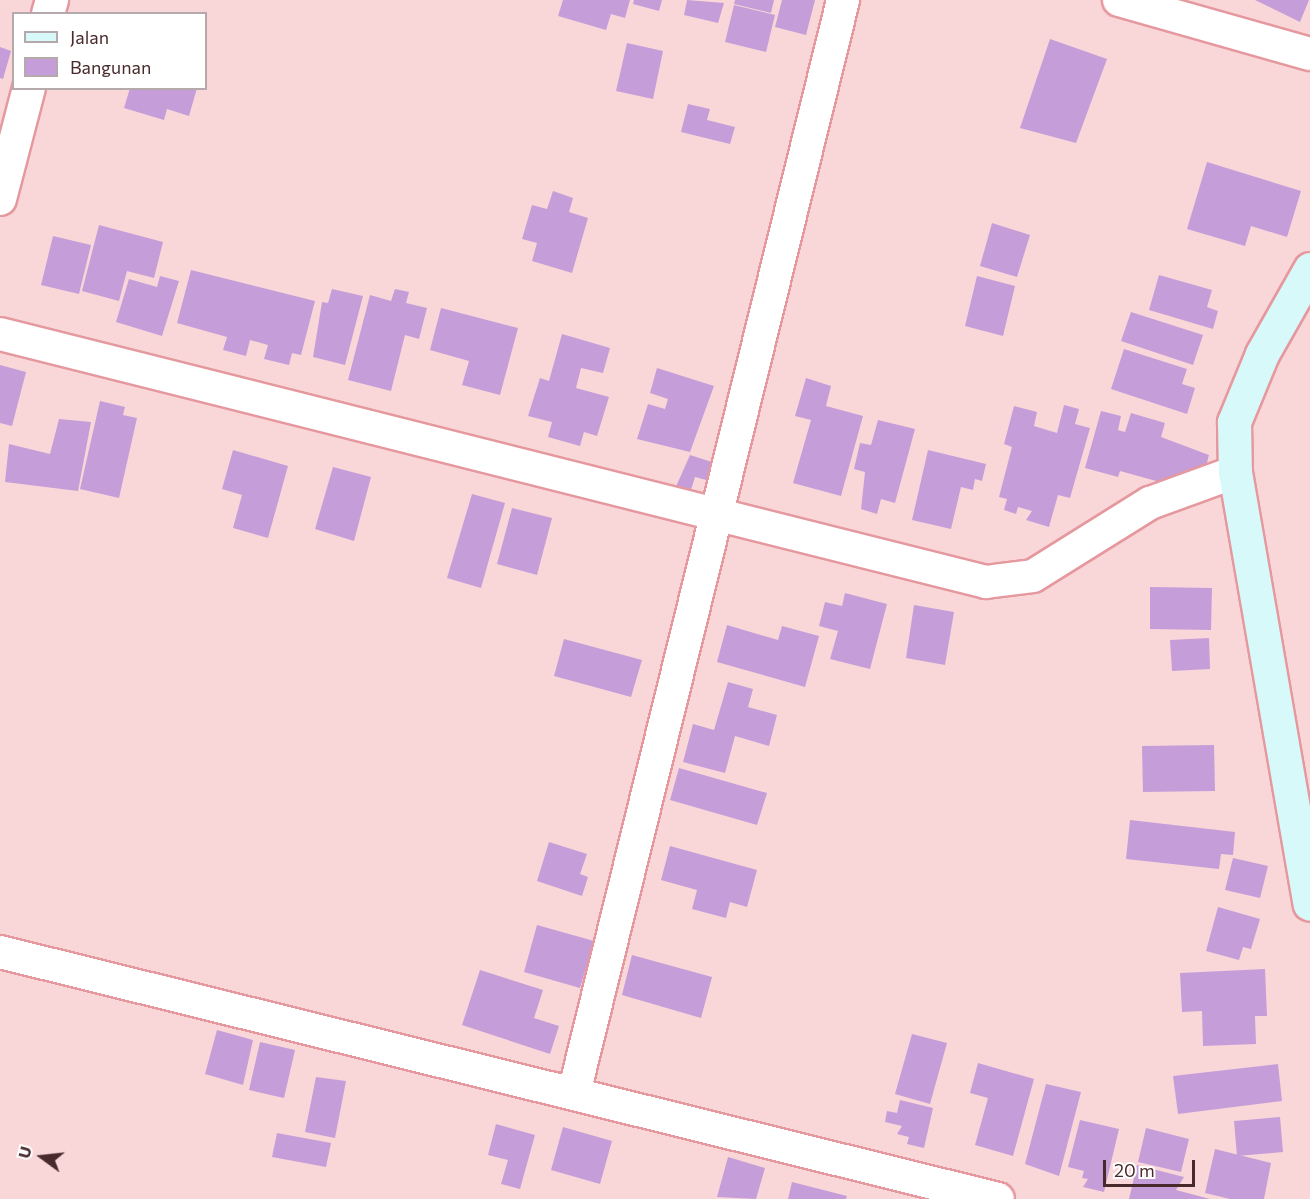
<!DOCTYPE html>
<style>
body{margin:0}
#map{position:relative;width:1310px;height:1199px;overflow:hidden;background:#f9d7d9;font-family:Commissioner,sans-serif}
div>[style]{position:absolute}
.building>*{inset:0;background:#c59ed9}
.roads{filter:drop-shadow(2px 0 #e5989e) drop-shadow(-2px 0 #e5989e) drop-shadow(0 2px #e5989e) drop-shadow(0 -2px #e5989e)}
.street>*{height:32px;margin:-16px;padding:0 16px;transform-origin:16px;border-radius:16px;background:#fff}
.secondary>*{height:33px;margin:-16.5px;padding:0 16.5px;transform-origin:16.5px;border-radius:16.5px;background:#d8f9f9}
span{translate:-50% -50%;white-space:nowrap;text-align:center;line-height:1.15;-webkit-text-stroke:5px #fff;paint-order:stroke}
.legend{position:absolute;left:12px;top:12px;width:195px;height:78px;box-sizing:border-box;background:#fff;border:2px solid #b6a9ab;margin:0;padding:8px 10px;list-style:none;font-size:18px;color:#48292c}
.legend li{display:flex;align-items:center;gap:12px;height:30px}
.legend b{width:30px;border:2px solid #b6a9ab}
.north{position:absolute;left:12px;top:1127px;width:60px;height:60px;-webkit-text-stroke:4px #fff;paint-order:stroke;rotate:285deg;font-size:16px;font-weight:700;line-height:24px;text-align:center;color:#48292c}
.north::after{content:'';display:block;margin:auto;width:21px;height:27px;background:#48292c;clip-path:polygon(50% 0,100% 100%,50% 72%,0 100%)}
.scale{position:absolute;left:1103px;top:1160px;width:92px;height:27px;box-sizing:border-box;border:3px solid #48292c;border-top:0;padding-left:8px;font-size:18px;line-height:21px;white-space:nowrap;color:#48292c;-webkit-text-stroke:4px #fff;paint-order:stroke}
</style>
<div id="map">
<div class="building">
<div style="clip-path:polygon(563px 0,630px 0,625px 18px,611px 14px,606px 30px,558px 16px)"></div>
<div style="clip-path:polygon(634px 0,662px 0,659px 11px,633px 4px)"></div>
<div style="clip-path:polygon(687px 0,724px 3px,718px 23px,684px 15px)"></div>
<div style="clip-path:polygon(735px 0,774px 0,771px 13px,734px 4px)"></div>
<div style="clip-path:polygon(782px 0,815px 0,806px 35px,775px 27px)"></div>
<div style="clip-path:polygon(1255px 0,1309px 0,1300px 22px)"></div>
<div style="clip-path:polygon(734px 5px,775px 15px,766px 52px,725px 42px)"></div>
<div style="clip-path:polygon(1050px 39px,1107px 59px,1076px 143px,1020px 128px)"></div>
<div style="clip-path:polygon(627px 43px,663px 51px,653px 99px,616px 91px)"></div>
<div style="clip-path:polygon(0 47px,11px 51px,3px 79px,0 78px)"></div>
<div style="clip-path:polygon(130px 88px,197px 88px,189px 116px,167px 109px,164px 120px,124px 108px)"></div>
<div style="clip-path:polygon(688px 104px,710px 109px,707px 120px,735px 127px,730px 144px,681px 132px)"></div>
<div style="clip-path:polygon(1207px 162px,1301px 191px,1287px 237px,1251px 226px,1245px 246px,1187px 229px)"></div>
<div style="clip-path:polygon(553px 191px,573px 198px,569px 212px,588px 218px,572px 273px,532px 261px,537px 243px,522px 239px,532px 205px,547px 209px)"></div>
<div style="clip-path:polygon(992px 223px,1030px 235px,1017px 277px,980px 266px)"></div>
<div style="clip-path:polygon(99px 225px,163px 242px,154px 278px,127px 271px,119px 301px,82px 291px)"></div>
<div style="clip-path:polygon(53px 236px,91px 245px,79px 294px,41px 285px)"></div>
<div style="clip-path:polygon(191px 270px,315px 301px,301px 355px,292px 353px,289px 365px,264px 359px,268px 345px,250px 340px,246px 356px,223px 350px,227px 337px,177px 323px)"></div>
<div style="clip-path:polygon(1159px 275px,1212px 290px,1207px 307px,1218px 311px,1213px 329px,1149px 310px)"></div>
<div style="clip-path:polygon(160px 276px,179px 281px,162px 336px,116px 322px,129px 279px,157px 287px)"></div>
<div style="clip-path:polygon(977px 276px,1015px 286px,1003px 336px,965px 326px)"></div>
<div style="clip-path:polygon(332px 289px,363px 296px,345px 365px,313px 357px,322px 302px,328px 303px)"></div>
<div style="clip-path:polygon(395px 289px,409px 292px,406px 303px,427px 308px,419px 339px,405px 335px,391px 391px,348px 380px,370px 295px,391px 301px)"></div>
<div style="clip-path:polygon(441px 308px,518px 328px,500px 395px,462px 385px,469px 361px,430px 350px)"></div>
<div style="clip-path:polygon(1131px 312px,1203px 335px,1193px 365px,1121px 341px)"></div>
<div style="clip-path:polygon(562px 334px,610px 348px,603px 373px,581px 368px,576px 388px,609px 397px,597px 436px,584px 432px,580px 446px,548px 437px,552px 422px,528px 416px,540px 378px,549px 381px)"></div>
<div style="clip-path:polygon(1124px 349px,1187px 369px,1182px 384px,1195px 388px,1187px 414px,1111px 389px)"></div>
<div style="clip-path:polygon(0 365px,26px 372px,12px 426px,0 423px)"></div>
<div style="clip-path:polygon(657px 368px,714px 386px,690px 452px,637px 439px,648px 404px,665px 409px,668px 399px,650px 393px)"></div>
<div style="clip-path:polygon(806px 378px,831px 386px,826px 406px,863px 416px,841px 496px,793px 483px,811px 420px,795px 416px)"></div>
<div style="clip-path:polygon(100px 401px,125px 407px,123px 415px,137px 418px,119px 498px,80px 489px)"></div>
<div style="clip-path:polygon(1064px 405px,1079px 409px,1075px 424px,1090px 428px,1070px 498px,1058px 495px,1049px 527px,1026px 520px,1032px 511px,1018px 507px,1016px 514px,1004px 510px,1007px 499px,999px 497px,1012px 447px,1004px 444px,1014px 406px,1037px 412px,1034px 426px,1057px 433px)"></div>
<div style="clip-path:polygon(1101px 411px,1121px 416px,1118px 430px,1125px 432px,1131px 413px,1165px 423px,1161px 437px,1209px 455px,1203px 478px,1189px 484px,1169px 479px,1167px 484px,1120px 471px,1118px 477px,1085px 468px)"></div>
<div style="clip-path:polygon(59px 419px,91px 422px,78px 491px,5px 482px,9px 444px,50px 454px)"></div>
<div style="clip-path:polygon(878px 420px,915px 429px,895px 503px,881px 499px,877px 514px,861px 509px,865px 472px,854px 469px,860px 443px,871px 445px)"></div>
<div style="clip-path:polygon(233px 450px,288px 466px,268px 538px,233px 528px,242px 495px,222px 489px)"></div>
<div style="clip-path:polygon(928px 450px,986px 464px,982px 481px,975px 479px,973px 490px,961px 487px,951px 529px,912px 520px)"></div>
<div style="clip-path:polygon(690px 455px,715px 463px,710px 481px,695px 477px,689px 496px,674px 491px)"></div>
<div style="clip-path:polygon(333px 467px,371px 477px,354px 541px,315px 529px)"></div>
<div style="clip-path:polygon(472px 494px,505px 503px,481px 588px,447px 578px)"></div>
<div style="clip-path:polygon(512px 508px,552px 518px,537px 575px,497px 564px)"></div>
<div style="clip-path:polygon(1150px 587px,1212px 588px,1211px 630px,1150px 629px)"></div>
<div style="clip-path:polygon(845px 593px,887px 604px,870px 669px,830px 659px,838px 631px,819px 626px,825px 602px,842px 606px)"></div>
<div style="clip-path:polygon(914px 605px,954px 612px,945px 665px,906px 658px)"></div>
<div style="clip-path:polygon(727px 625px,778px 640px,782px 626px,819px 636px,805px 687px,717px 662px)"></div>
<div style="clip-path:polygon(1209px 638px,1210px 669px,1172px 671px,1170px 640px)"></div>
<div style="clip-path:polygon(564px 639px,642px 660px,631px 697px,554px 676px)"></div>
<div style="clip-path:polygon(728px 682px,753px 689px,748px 707px,777px 715px,769px 746px,735px 736px,725px 773px,683px 762px,693px 724px,714px 730px)"></div>
<div style="clip-path:polygon(1214px 745px,1215px 791px,1143px 792px,1142px 746px)"></div>
<div style="clip-path:polygon(679px 768px,767px 793px,757px 825px,670px 800px)"></div>
<div style="clip-path:polygon(1130px 820px,1235px 832px,1233px 855px,1221px 854px,1219px 869px,1126px 859px)"></div>
<div style="clip-path:polygon(549px 842px,587px 854px,580px 874px,588px 877px,582px 896px,537px 881px)"></div>
<div style="clip-path:polygon(670px 846px,757px 870px,747px 907px,730px 902px,726px 918px,692px 909px,697px 890px,661px 880px)"></div>
<div style="clip-path:polygon(1233px 858px,1268px 866px,1260px 898px,1225px 890px)"></div>
<div style="clip-path:polygon(1218px 907px,1260px 919px,1251px 949px,1243px 947px,1239px 960px,1206px 951px)"></div>
<div style="clip-path:polygon(537px 925px,594px 941px,580px 988px,524px 972px)"></div>
<div style="clip-path:polygon(632px 955px,712px 977px,701px 1018px,622px 995px)"></div>
<div style="clip-path:polygon(1265px 969px,1267px 1016px,1255px 1016px,1256px 1044px,1203px 1046px,1202px 1011px,1182px 1012px,1180px 973px)"></div>
<div style="clip-path:polygon(480px 970px,543px 990px,534px 1018px,559px 1026px,550px 1054px,462px 1025px)"></div>
<div style="clip-path:polygon(217px 1030px,253px 1040px,243px 1085px,205px 1074px)"></div>
<div style="clip-path:polygon(912px 1034px,947px 1043px,930px 1104px,895px 1094px)"></div>
<div style="clip-path:polygon(260px 1042px,295px 1050px,284px 1098px,249px 1090px)"></div>
<div style="clip-path:polygon(978px 1063px,1034px 1079px,1013px 1156px,975px 1145px,988px 1098px,970px 1093px)"></div>
<div style="clip-path:polygon(1278px 1064px,1282px 1101px,1178px 1114px,1173px 1076px)"></div>
<div style="clip-path:polygon(316px 1077px,346px 1081px,335px 1138px,305px 1132px)"></div>
<div style="clip-path:polygon(1046px 1084px,1081px 1092px,1059px 1176px,1025px 1164px)"></div>
<div style="clip-path:polygon(900px 1100px,933px 1108px,924px 1148px,907px 1144px,909px 1137px,897px 1134px,902px 1126px,885px 1122px,887px 1111px,897px 1113px)"></div>
<div style="clip-path:polygon(1280px 1117px,1283px 1152px,1237px 1156px,1234px 1121px)"></div>
<div style="clip-path:polygon(1080px 1120px,1119px 1129px,1104px 1192px,1083px 1187px,1088px 1179px,1082px 1178px,1084px 1171px,1068px 1167px)"></div>
<div style="clip-path:polygon(496px 1124px,535px 1135px,520px 1189px,501px 1184px,508px 1160px,488px 1155px)"></div>
<div style="clip-path:polygon(563px 1127px,612px 1141px,600px 1184px,551px 1170px)"></div>
<div style="clip-path:polygon(1146px 1128px,1189px 1139px,1181px 1172px,1138px 1162px)"></div>
<div style="clip-path:polygon(277px 1133px,331px 1143px,326px 1167px,272px 1157px)"></div>
<div style="clip-path:polygon(1215px 1149px,1271px 1163px,1264px 1199px,1230px 1199px,1205px 1193px)"></div>
<div style="clip-path:polygon(728px 1157px,765px 1168px,756px 1199px,717px 1197px)"></div>
<div style="clip-path:polygon(1137px 1165px,1184px 1177px,1176px 1190px,1210px 1199px,1129px 1199px)"></div>
<div style="clip-path:polygon(792px 1182px,847px 1196px,846px 1199px,788px 1199px)"></div>
</div>
<div class="roads">
<div class="street">
<div style="left:1119px;top:0;width:198px;rotate:15.8deg"></div>
<div style="left:48px;top:14px;width:15px;rotate:-74deg"></div>
<div style="left:0;top:199px;width:115px;rotate:-75.4deg"></div>
<div style="left:0;top:334px;width:1017px;rotate:14.12deg"></div>
<div style="left:986px;top:582px;width:47px;rotate:-7.3deg"></div>
<div style="left:1033px;top:576px;width:138px;rotate:-32deg"></div>
<div style="left:1150px;top:503px;width:90px;rotate:-20deg"></div>
<div style="left:0;top:952px;width:1028px;rotate:13.9deg"></div>
<div style="left:574px;top:1093px;width:1126px;rotate:-76.17deg"></div>
</div>
<div class="secondary">
<div style="left:1310px;top:269px;width:98px;rotate:119.5deg"></div>
<div style="left:1262px;top:354px;width:74px;rotate:112.4deg"></div>
<div style="left:1234px;top:422px;width:50px;rotate:88.9deg"></div>
<div style="left:1235px;top:472px;width:438px;rotate:80.2deg"></div>
</div>
</div>
<ul class="legend">
<li><b style="height:8px;background:#d8f9f9"></b>Jalan</li>
<li><b style="height:16px;background:#c59ed9"></b>Bangunan</li>
</ul>
<div class="north">U</div>
<div class="scale">20 m</div>
</div>
